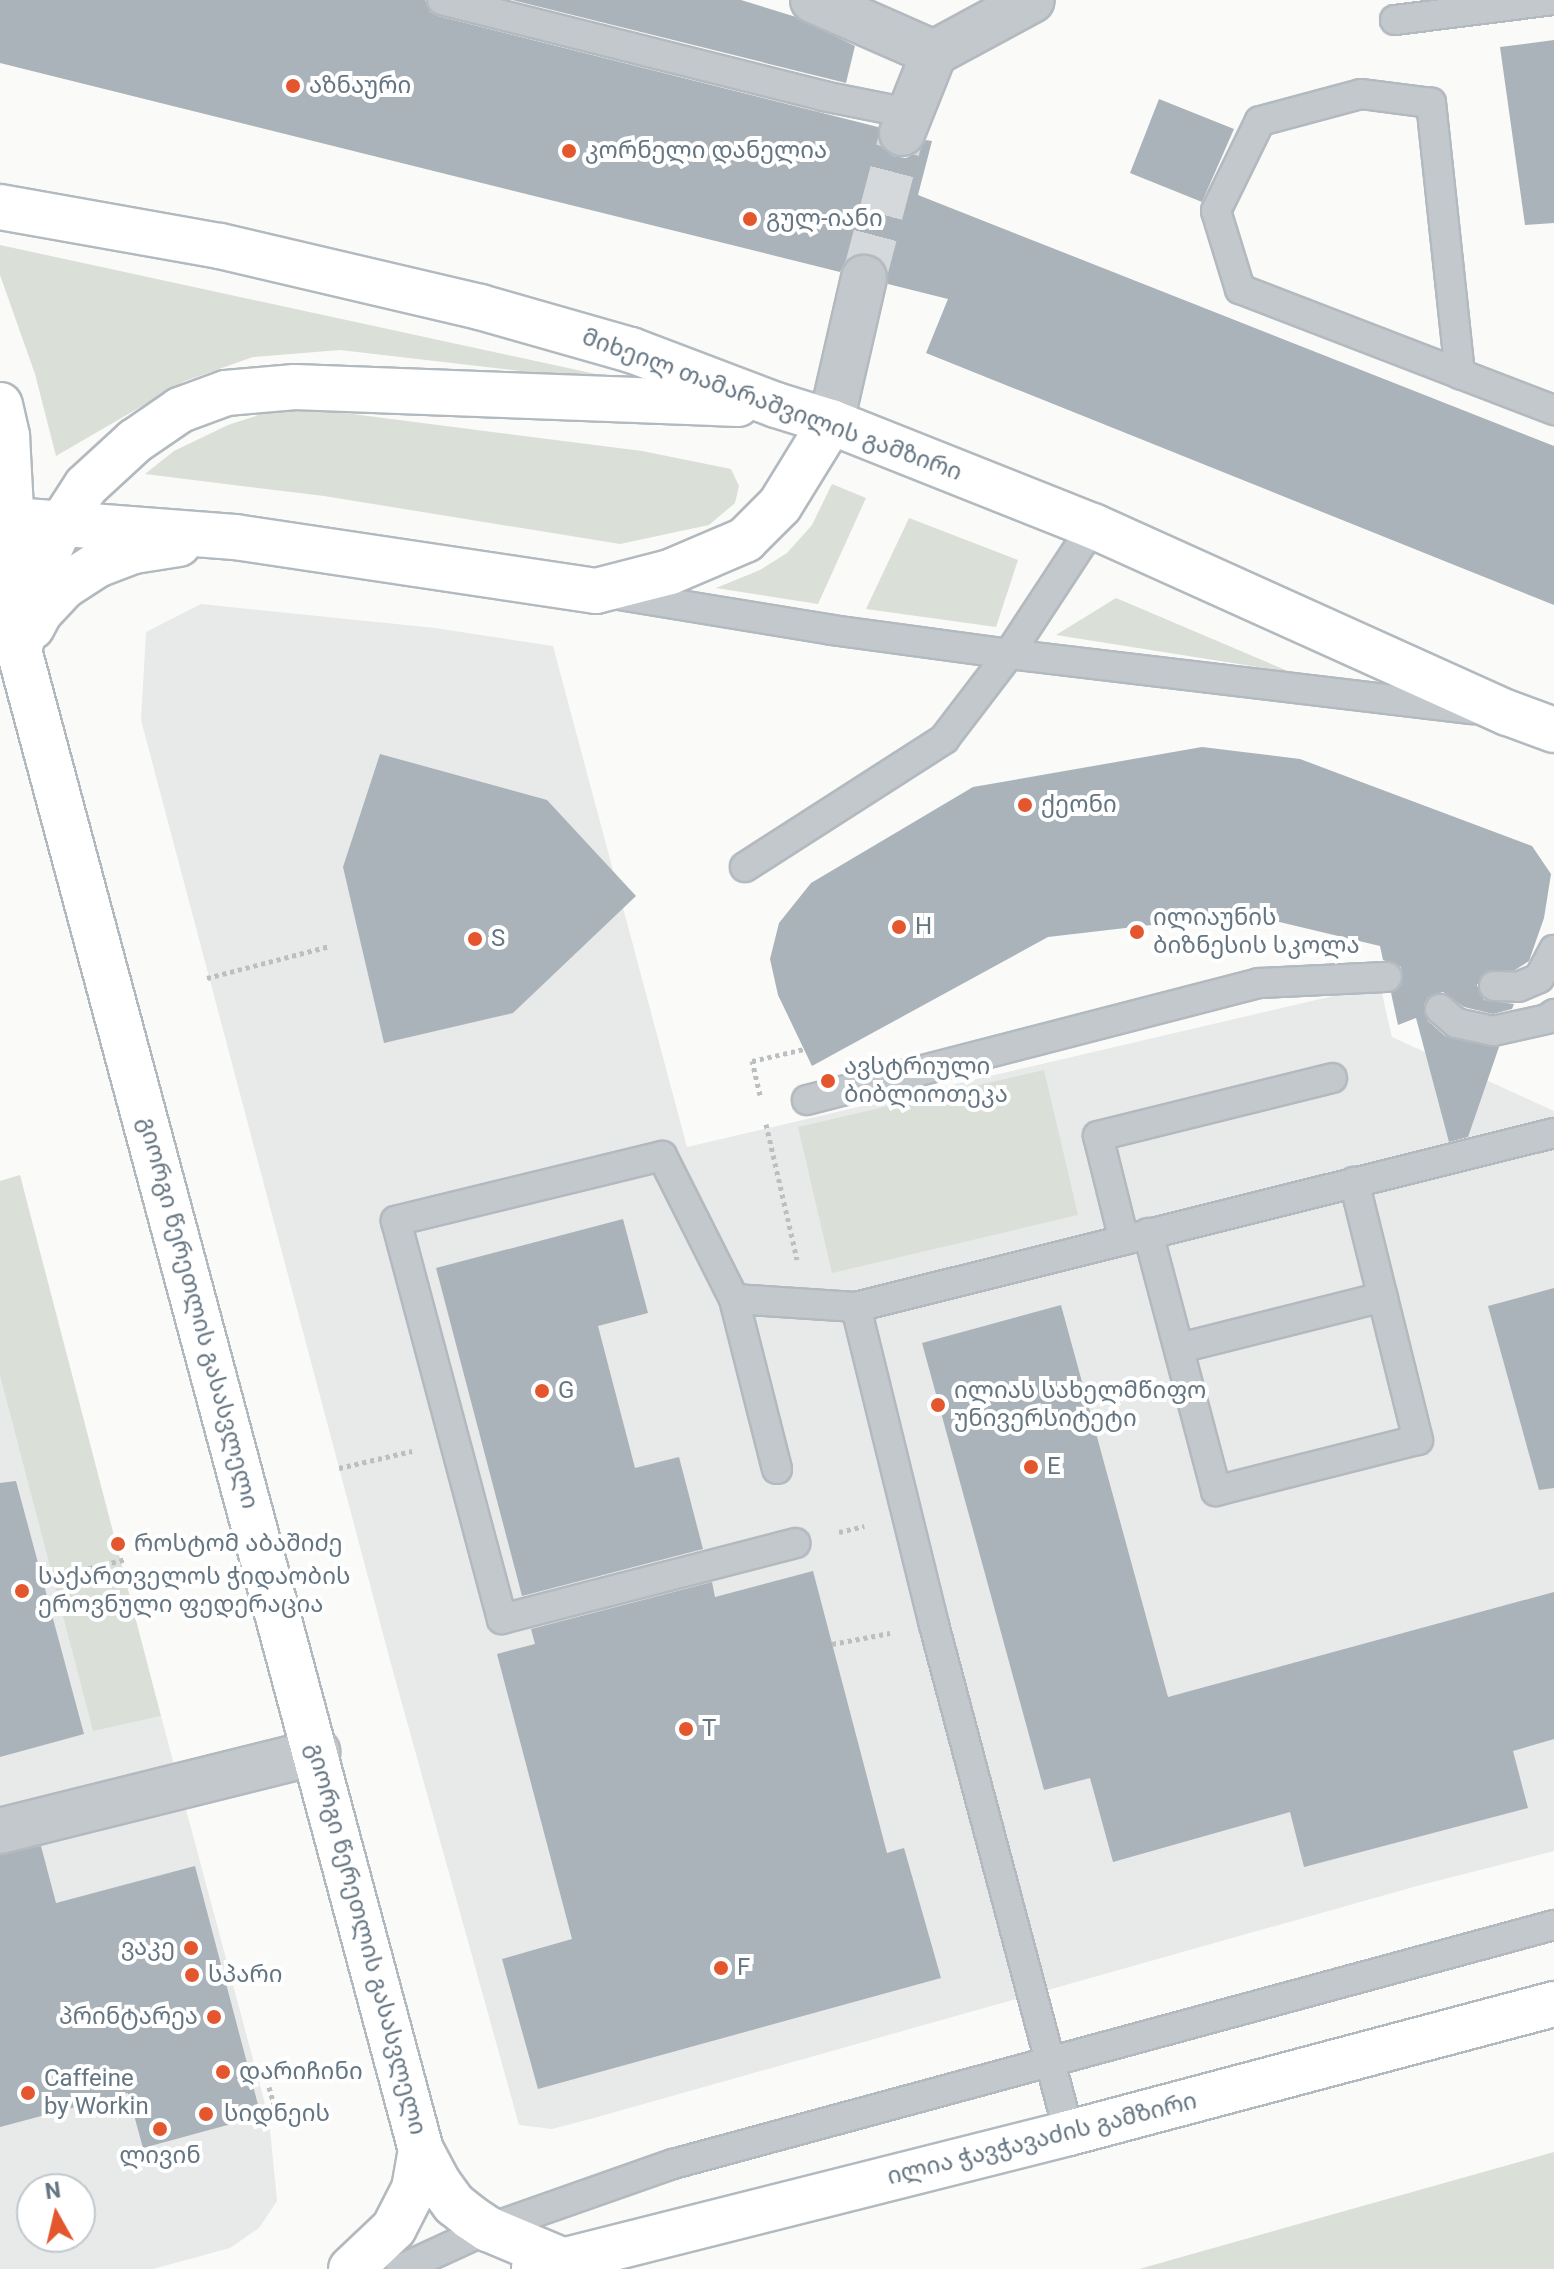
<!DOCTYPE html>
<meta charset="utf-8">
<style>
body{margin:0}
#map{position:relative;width:1554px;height:2269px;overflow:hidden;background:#fafaf8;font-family:Roboto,"Noto Sans Georgian",sans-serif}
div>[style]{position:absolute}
.built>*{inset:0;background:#e8e9e9}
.green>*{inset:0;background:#dadfd7}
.building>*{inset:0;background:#aab3b9}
.minor-tunnel>*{height:44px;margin-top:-22px;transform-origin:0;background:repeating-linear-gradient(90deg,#d5d9db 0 44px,transparent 0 66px)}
.path>*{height:5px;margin-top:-2.5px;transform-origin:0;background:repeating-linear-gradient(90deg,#bbbfc2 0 4px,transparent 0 8px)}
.roads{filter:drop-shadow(2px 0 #b3babf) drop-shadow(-2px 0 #b3babf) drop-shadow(0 2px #b3babf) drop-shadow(0 -2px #b3babf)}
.service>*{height:28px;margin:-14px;padding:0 14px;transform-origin:14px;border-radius:14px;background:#c3c8cc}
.minor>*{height:44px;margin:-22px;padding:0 22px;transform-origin:22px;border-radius:22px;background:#c3c8cc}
.secondary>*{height:44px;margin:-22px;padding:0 22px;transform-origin:22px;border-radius:22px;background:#fff}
.dots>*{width:22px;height:22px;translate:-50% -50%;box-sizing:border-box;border:4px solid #fff;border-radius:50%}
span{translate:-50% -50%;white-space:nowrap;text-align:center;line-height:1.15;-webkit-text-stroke:8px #fff;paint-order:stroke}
.poi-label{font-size:24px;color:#657683}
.left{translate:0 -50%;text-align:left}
.right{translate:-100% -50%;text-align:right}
.street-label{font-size:24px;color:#657683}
.north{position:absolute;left:16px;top:2173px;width:80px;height:80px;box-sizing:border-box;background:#fff;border:2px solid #c1c8cd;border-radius:50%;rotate:352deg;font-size:22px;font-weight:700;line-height:32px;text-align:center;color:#657683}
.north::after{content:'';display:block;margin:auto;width:28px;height:36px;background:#e4572e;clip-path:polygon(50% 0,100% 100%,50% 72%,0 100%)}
</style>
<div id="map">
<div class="built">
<div style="clip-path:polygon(201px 604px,435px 628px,553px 646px,687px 1147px,1380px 985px,1392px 1037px,1554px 1111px,1554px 1851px,1417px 1886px,594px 2118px,552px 2129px,519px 2125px,391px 1664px,141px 720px,146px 632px)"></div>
<div style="clip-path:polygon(evenodd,0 1376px,93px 1730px,161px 1716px,269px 2119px,277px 2201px,259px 2228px,230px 2248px,153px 2269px,0 2269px,0 1376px,32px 2189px,80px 2189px,80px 2237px,32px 2237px,32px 2189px)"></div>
</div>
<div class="green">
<div style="clip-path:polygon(0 245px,651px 386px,340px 350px,253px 357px,185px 381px,56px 456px,35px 374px,0 275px)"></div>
<div style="clip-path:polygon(321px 410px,642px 451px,731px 469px,739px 486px,735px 503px,709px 525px,620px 544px,324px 496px,145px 474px,174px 451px,228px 425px,268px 412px)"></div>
<div style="clip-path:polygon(832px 484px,866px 498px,818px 604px,716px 588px,760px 570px,787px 553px,812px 525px)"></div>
<div style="clip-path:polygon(909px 518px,1018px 560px,996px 627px,866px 609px)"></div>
<div style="clip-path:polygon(1116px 598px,1290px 672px,1056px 635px)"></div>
<div style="clip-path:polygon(1044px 1070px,1078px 1215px,832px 1273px,798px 1127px)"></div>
<div style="clip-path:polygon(20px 1175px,161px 1716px,93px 1731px,0 1376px,0 1181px)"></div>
<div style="clip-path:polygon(1554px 2152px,1554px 2269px,1139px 2269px)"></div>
</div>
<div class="building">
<div style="clip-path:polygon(0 0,425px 0,430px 12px,438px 16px,878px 127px,882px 148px,893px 156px,906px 158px,918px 152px,926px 140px,932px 141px,918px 195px,1554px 446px,1554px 605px,926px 353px,948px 299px,888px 284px,888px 270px,882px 260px,870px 254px,856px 254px,845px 262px,840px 272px,0 63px)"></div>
<div style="clip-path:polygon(512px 0,741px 0,796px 17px,855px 46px,846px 83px)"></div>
<div style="clip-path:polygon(1554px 40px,1554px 223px,1525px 225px,1500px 47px)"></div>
<div style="clip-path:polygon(1159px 99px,1234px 129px,1202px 202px,1130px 173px)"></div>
<div style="clip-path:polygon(1202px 747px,1300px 759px,1532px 846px,1551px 874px,1544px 918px,1529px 961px,1515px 970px,1487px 971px,1477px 985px,1484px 1000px,1514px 1004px,1512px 1009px,1493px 1014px,1464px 1007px,1443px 992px,1428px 997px,1424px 1005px,1428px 1021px,1445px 1036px,1499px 1047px,1468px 1137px,1449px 1142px,1416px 1018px,1398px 1025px,1391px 993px,1402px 984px,1401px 967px,1383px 960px,1380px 946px,1246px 914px,1048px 937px,812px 1066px,778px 995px,770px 959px,779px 923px,811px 883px,973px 787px)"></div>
<div style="clip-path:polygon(380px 754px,547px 800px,636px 896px,513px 1013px,384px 1043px,343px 867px)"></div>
<div style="clip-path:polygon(623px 1219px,648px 1313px,598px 1326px,635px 1468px,679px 1457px,703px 1549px,522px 1596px,436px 1268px)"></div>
<div style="clip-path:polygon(1554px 1288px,1554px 1488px,1539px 1490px,1488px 1306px)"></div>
<div style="clip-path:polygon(1061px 1305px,1168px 1697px,1554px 1592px,1554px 1739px,1513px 1751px,1528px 1808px,1304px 1867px,1290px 1812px,1113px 1862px,1090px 1778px,1044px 1790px,922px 1343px)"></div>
<div style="clip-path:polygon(16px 1481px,84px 1734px,0 1757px,0 1483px)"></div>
<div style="clip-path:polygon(813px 1571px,887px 1853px,904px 1848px,941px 1978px,538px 2089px,502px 1959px,572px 1939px,497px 1654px,535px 1644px,531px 1629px,712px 1582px,715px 1597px)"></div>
<div style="clip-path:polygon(41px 1846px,56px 1903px,195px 1866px,261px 2116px,143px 2148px,128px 2093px,0 2127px,0 1855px)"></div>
</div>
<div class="minor-tunnel">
<div style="left:864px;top:278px;width:150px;rotate:-75.3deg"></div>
</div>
<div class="path">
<div style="left:207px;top:978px;width:127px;rotate:-14.6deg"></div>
<div style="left:760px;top:1095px;width:35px;rotate:-103deg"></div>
<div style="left:752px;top:1061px;width:53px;rotate:-13deg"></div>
<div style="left:766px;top:1124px;width:139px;rotate:77.1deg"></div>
<div style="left:339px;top:1468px;width:75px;rotate:-13.1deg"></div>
<div style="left:839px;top:1532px;width:26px;rotate:-13deg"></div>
<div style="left:42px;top:1580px;width:87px;rotate:-14deg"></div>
<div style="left:832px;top:1644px;width:59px;rotate:-10.7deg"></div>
<div style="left:269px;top:2087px;width:29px;rotate:74deg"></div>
</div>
<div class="roads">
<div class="service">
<div style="left:442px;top:0;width:393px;rotate:14.1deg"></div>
<div style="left:823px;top:96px;width:87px;rotate:11.3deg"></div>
<div style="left:1395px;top:20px;width:160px;rotate:-7.2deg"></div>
<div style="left:1460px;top:374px;width:273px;rotate:-96.1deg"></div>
<div style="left:1431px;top:103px;width:71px;rotate:-172.7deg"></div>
<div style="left:1361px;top:94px;width:105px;rotate:165deg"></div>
<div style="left:1260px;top:121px;width:100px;rotate:116.1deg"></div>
<div style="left:1216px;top:211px;width:82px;rotate:72.9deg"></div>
<div style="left:1240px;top:289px;width:236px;rotate:21.1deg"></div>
<div style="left:1460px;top:374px;width:101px;rotate:21deg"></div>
<div style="left:613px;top:594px;width:222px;rotate:9.3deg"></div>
<div style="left:832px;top:630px;width:179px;rotate:7.7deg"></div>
<div style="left:1009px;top:654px;width:466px;rotate:6.8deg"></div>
<div style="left:745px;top:867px;width:237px;rotate:-32.7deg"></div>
<div style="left:944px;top:739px;width:107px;rotate:-52.6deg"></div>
<div style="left:1009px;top:654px;width:153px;rotate:-56.7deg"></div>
<div style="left:1494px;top:986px;width:24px;rotate:2deg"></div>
<div style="left:1518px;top:987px;width:23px;rotate:-23deg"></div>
<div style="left:1539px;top:978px;width:32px;rotate:-62deg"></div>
<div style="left:1440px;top:1009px;width:21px;rotate:41deg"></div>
<div style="left:1456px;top:1023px;width:38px;rotate:12deg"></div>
<div style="left:1493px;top:1031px;width:55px;rotate:-12.5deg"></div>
<div style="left:1547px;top:1019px;width:9px;rotate:-36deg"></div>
<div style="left:807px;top:1100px;width:467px;rotate:-14.5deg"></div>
<div style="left:1259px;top:983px;width:128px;rotate:-2.7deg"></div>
<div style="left:1148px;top:1233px;width:267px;rotate:75.2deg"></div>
<div style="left:1216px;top:1491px;width:208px;rotate:-14.2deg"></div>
<div style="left:1418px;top:1440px;width:266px;rotate:-103.9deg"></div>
<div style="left:1124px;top:1240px;width:107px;rotate:-104deg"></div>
<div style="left:1098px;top:1136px;width:241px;rotate:-13.9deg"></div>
<div style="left:734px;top:1299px;width:160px;rotate:-116.7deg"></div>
<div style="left:662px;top:1156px;width:274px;rotate:166.3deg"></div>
<div style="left:396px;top:1221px;width:412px;rotate:75.1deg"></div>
<div style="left:502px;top:1619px;width:303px;rotate:-14.5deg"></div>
<div style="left:1180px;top:1348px;width:209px;rotate:-14.1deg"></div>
<div style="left:777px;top:1469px;width:175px;rotate:-104.2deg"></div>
<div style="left:734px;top:1299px;width:122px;rotate:3.8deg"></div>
<div style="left:1069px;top:2133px;width:526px;rotate:-104.88deg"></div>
<div style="left:934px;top:1625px;width:327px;rotate:-103.8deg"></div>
<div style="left:856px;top:1307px;width:719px;rotate:-14deg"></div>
<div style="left:401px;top:2269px;width:96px;rotate:-24.7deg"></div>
<div style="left:488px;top:2229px;width:196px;rotate:-19.4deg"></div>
<div style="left:673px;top:2164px;width:913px;rotate:-15.18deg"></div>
</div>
<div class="minor">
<div style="left:813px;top:0;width:132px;rotate:23.7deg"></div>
<div style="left:902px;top:133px;width:86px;rotate:-68.2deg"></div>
<div style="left:934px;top:53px;width:111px;rotate:-28.4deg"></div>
<div style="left:831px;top:422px;width:148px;rotate:-77.1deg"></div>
<div style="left:0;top:1831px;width:327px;rotate:-14deg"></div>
</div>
<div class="secondary">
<div style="left:0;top:207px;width:223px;rotate:10.1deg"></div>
<div style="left:220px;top:246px;width:267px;rotate:13.2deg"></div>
<div style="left:480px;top:307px;width:157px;rotate:15.9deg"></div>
<div style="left:631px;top:350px;width:155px;rotate:20.8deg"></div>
<div style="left:776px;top:405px;width:58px;rotate:17.2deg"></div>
<div style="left:831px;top:422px;width:282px;rotate:21.7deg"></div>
<div style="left:1093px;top:526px;width:455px;rotate:24.3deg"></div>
<div style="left:1508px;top:713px;width:49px;rotate:20.3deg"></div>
<div style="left:0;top:405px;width:32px;rotate:77deg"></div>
<div style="left:7px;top:436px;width:184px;rotate:86.9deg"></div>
<div style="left:0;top:519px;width:236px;rotate:4.4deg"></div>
<div style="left:235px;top:537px;width:365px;rotate:8.5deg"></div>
<div style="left:596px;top:591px;width:76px;rotate:-14.4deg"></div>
<div style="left:670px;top:572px;width:82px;rotate:-23.1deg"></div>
<div style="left:745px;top:540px;width:49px;rotate:-45deg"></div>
<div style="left:780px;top:505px;width:97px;rotate:-58.4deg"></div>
<div style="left:0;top:625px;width:31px;rotate:53deg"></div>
<div style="left:19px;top:650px;width:1553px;rotate:75deg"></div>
<div style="left:421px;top:2150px;width:40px;rotate:62deg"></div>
<div style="left:440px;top:2185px;width:24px;rotate:54deg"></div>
<div style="left:454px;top:2204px;width:21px;rotate:39deg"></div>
<div style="left:470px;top:2217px;width:22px;rotate:34deg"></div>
<div style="left:488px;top:2229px;width:82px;rotate:22.8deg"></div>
<div style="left:32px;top:627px;width:17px;rotate:-62deg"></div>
<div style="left:40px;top:612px;width:34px;rotate:-47deg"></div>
<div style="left:63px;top:587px;width:40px;rotate:-32.9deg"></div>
<div style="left:97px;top:565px;width:40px;rotate:-21deg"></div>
<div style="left:134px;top:551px;width:45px;rotate:-9deg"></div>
<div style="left:19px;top:650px;width:97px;rotate:-73.8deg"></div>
<div style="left:46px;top:557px;width:38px;rotate:-65deg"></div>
<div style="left:62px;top:523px;width:44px;rotate:-57deg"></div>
<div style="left:86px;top:486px;width:67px;rotate:-42.6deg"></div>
<div style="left:135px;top:441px;width:55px;rotate:-34.6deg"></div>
<div style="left:180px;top:410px;width:49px;rotate:-20.3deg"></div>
<div style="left:226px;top:393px;width:69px;rotate:-5deg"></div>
<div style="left:295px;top:387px;width:443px;rotate:2.2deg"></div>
<div style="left:534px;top:2268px;width:552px;rotate:-14.16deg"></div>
<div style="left:1069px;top:2133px;width:502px;rotate:-14.89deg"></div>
<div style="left:351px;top:2269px;width:59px;rotate:-43.6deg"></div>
<div style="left:394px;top:2228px;width:44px;rotate:-62.9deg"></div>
<div style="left:414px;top:2189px;width:40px;rotate:-80deg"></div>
</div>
</div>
<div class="dots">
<div style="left:293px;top:86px;background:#e4572e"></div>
<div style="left:569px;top:151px;background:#e4572e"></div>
<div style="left:750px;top:219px;background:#e4572e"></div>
<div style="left:1025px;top:805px;background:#e4572e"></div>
<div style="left:899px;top:927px;background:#e4572e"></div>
<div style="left:1137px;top:932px;background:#e4572e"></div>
<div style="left:475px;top:939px;background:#e4572e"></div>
<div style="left:828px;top:1081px;background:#e4572e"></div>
<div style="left:542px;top:1391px;background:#e4572e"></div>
<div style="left:938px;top:1405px;background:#e4572e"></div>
<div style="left:1031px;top:1467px;background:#e4572e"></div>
<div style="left:118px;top:1544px;background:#e4572e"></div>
<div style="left:22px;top:1591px;background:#e4572e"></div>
<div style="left:686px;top:1729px;background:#e4572e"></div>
<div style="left:191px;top:1948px;background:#e4572e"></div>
<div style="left:721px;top:1968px;background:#e4572e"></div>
<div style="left:192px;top:1975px;background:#e4572e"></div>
<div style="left:214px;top:2017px;background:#e4572e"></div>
<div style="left:223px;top:2072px;background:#e4572e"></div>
<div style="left:28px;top:2093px;background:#e4572e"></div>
<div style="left:206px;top:2114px;background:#e4572e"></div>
<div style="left:160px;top:2129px;background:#e4572e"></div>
</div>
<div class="poi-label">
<span class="left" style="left:309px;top:86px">აზნაური</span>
<span class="left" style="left:585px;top:151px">კორნელი დანელია</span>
<span class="left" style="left:766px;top:219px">გულ-იანი</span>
<span class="left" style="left:1041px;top:805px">ქეონი</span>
<span class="left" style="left:1153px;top:932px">ილიაუნის<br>ბიზნესის სკოლა</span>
<span class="left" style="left:915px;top:927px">H</span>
<span class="left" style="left:491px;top:939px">S</span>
<span class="left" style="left:844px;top:1081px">ავსტრიული<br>ბიბლიოთეკა</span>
<span class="left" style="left:558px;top:1391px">G</span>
<span class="left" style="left:954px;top:1405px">ილიას სახელმწიფო<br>უნივერსიტეტი</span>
<span class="left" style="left:1047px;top:1467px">E</span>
<span class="left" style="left:134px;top:1544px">როსტომ აბაშიძე</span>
<span class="left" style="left:38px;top:1591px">საქართველოს ჭიდაობის<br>ეროვნული ფედერაცია</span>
<span class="left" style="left:702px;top:1729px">T</span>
<span class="right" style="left:175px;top:1948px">ვაკე</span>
<span class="left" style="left:737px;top:1968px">F</span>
<span class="left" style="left:208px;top:1975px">სპარი</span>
<span class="right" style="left:198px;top:2017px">პრინტარეა</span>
<span class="left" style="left:239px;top:2072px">დარიჩინი</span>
<span class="left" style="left:44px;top:2093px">Caffeine<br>by Workin</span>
<span class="left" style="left:224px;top:2114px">სიდნეის</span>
<span style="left:160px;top:2156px">ლივინ</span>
</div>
<div class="street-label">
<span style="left:772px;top:405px;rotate:20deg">მიხეილ თამარაშვილის გამზირი</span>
<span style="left:198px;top:1313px;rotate:75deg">გიორგი წერეთლის გასასვლელი</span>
<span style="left:366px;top:1939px;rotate:75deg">გიორგი წერეთლის გასასვლელი</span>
<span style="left:1042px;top:2139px;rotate:-14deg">ილია ჭავჭავაძის გამზირი</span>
</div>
<div class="north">N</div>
</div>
